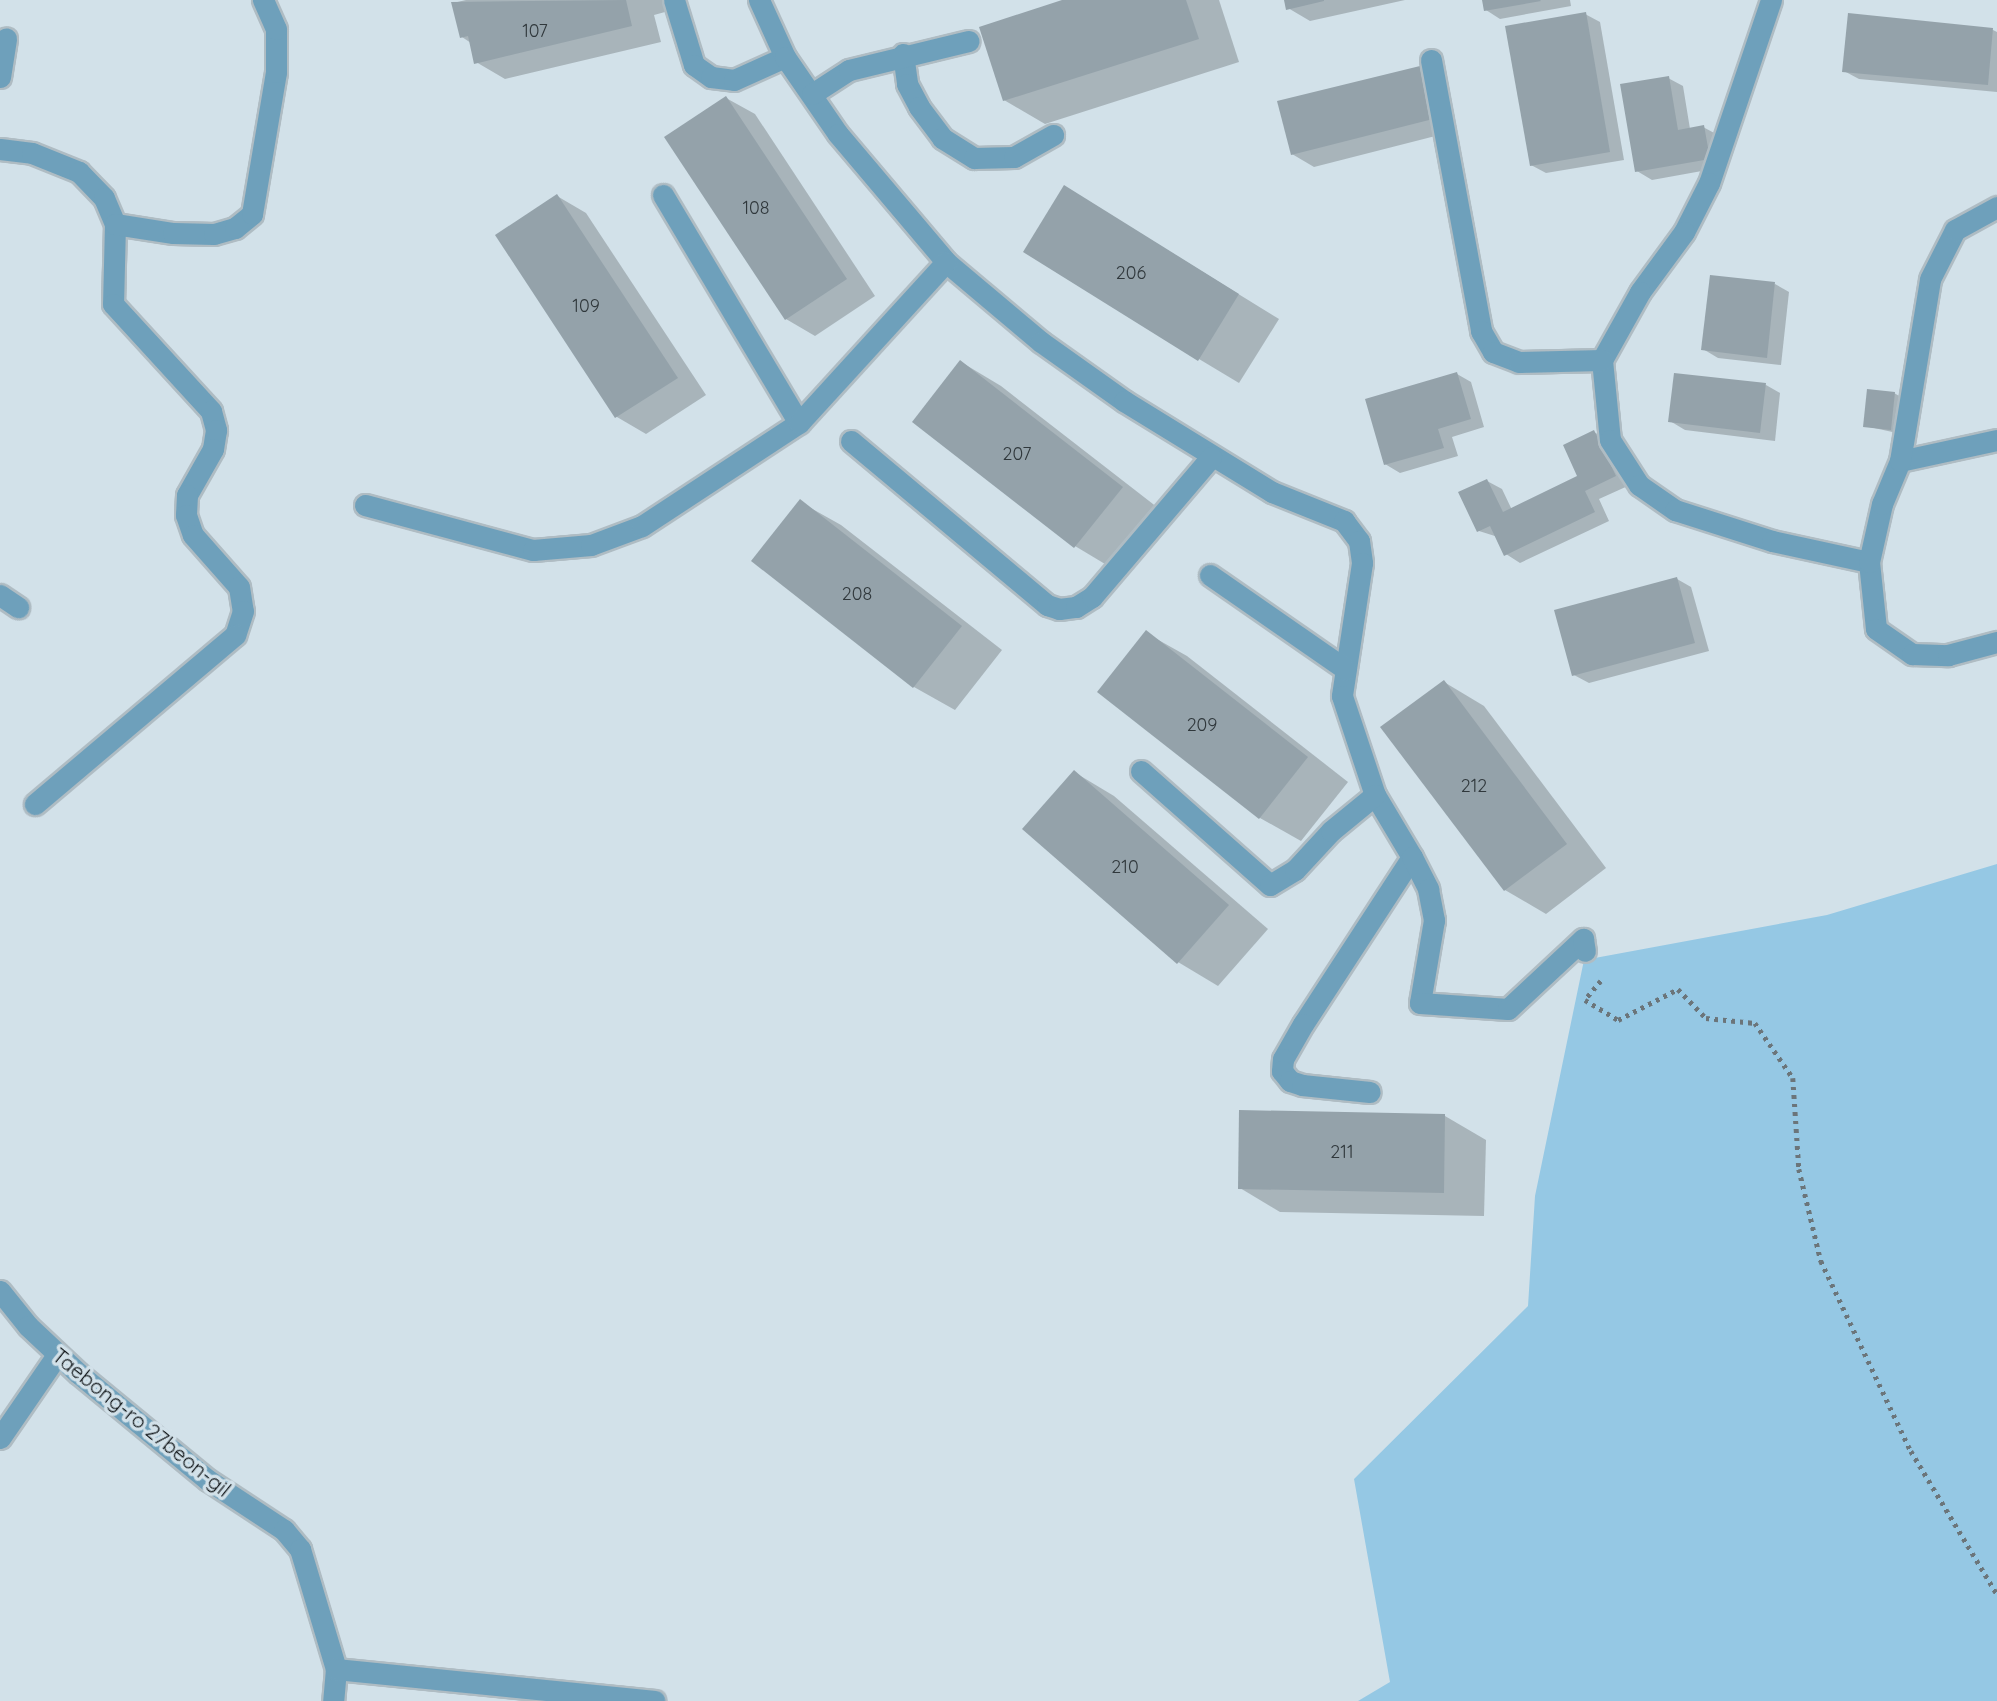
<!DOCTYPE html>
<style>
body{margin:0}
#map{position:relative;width:1997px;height:1701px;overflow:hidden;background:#d2e1e9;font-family:Quicksand,sans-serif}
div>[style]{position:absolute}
.green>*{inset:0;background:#95c8e4}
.shadow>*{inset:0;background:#0003}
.building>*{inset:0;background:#94a2aa}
.path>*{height:4.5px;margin-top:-2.25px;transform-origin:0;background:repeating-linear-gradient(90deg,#6b757a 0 3.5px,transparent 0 8.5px)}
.roads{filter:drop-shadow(2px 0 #afbcc3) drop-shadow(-2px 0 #afbcc3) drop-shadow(0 2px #afbcc3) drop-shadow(0 -2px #afbcc3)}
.minor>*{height:21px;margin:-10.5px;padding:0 10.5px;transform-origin:10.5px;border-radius:10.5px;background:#6ea0bb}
span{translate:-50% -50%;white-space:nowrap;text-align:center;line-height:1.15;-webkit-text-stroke:7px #d2e1e9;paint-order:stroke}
.number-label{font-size:18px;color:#30383c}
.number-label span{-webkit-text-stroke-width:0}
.street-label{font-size:21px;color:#0f1417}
</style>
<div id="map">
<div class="green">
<div style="clip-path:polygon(1997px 864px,1997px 1701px,1358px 1701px,1390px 1682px,1354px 1479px,1528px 1306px,1535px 1196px,1584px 960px,1827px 915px)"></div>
</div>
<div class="shadow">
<div style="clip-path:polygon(466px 0,663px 0,665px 12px,654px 15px,661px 42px,505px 79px,476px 62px,471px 43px,462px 37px,453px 3px)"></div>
<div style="clip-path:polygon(1068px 0,1219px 0,1239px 62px,1045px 124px,1004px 100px)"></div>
<div style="clip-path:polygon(1286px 0,1405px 0,1310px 21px,1288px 8px)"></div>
<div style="clip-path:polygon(1484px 0,1570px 0,1571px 6px,1500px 19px,1486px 10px)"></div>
<div style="clip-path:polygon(1585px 14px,1600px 22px,1624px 160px,1546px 173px,1531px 165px)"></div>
<div style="clip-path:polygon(1993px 30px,1997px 32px,1997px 92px,1859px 79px,1844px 71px)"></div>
<div style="clip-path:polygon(1419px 68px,1442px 81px,1455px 131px,1314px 167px,1292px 154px)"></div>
<div style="clip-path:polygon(1668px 78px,1683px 86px,1690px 129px,1703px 127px,1718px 135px,1724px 167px,1652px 180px,1637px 171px)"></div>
<div style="clip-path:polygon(726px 98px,755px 114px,875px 296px,815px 336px,786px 319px)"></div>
<div style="clip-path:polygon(1065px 187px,1279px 319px,1239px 383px,1199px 359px)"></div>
<div style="clip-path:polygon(557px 196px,586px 213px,706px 395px,646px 434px,617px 417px,497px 235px)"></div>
<div style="clip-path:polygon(1775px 284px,1789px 292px,1781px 365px,1718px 358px,1703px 349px)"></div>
<div style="clip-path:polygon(961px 362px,1001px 386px,1162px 511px,1115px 570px,1075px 546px)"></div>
<div style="clip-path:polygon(1457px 374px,1471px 382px,1484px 427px,1452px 437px,1458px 456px,1400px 473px,1385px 464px)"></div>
<div style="clip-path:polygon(1766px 385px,1780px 393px,1775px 441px,1685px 430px,1670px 421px)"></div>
<div style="clip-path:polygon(1894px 393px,1901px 397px,1897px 433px,1865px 426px)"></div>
<div style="clip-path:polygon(1594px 432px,1609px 441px,1630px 485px,1599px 499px,1609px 521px,1520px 563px,1506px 554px,1498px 537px,1479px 531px,1487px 481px,1502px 489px,1512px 510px,1580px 477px)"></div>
<div style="clip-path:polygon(800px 502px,841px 525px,1002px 650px,955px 710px,914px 687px,754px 561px)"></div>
<div style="clip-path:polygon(1677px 579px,1691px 587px,1709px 651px,1589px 683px,1574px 675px)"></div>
<div style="clip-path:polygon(1146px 633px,1187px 656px,1348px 782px,1301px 841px,1260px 818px,1099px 692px)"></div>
<div style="clip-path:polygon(1444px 682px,1484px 706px,1606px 868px,1546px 914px,1505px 890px)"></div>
<div style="clip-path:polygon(1074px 772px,1114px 796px,1268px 929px,1218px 986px,1178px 962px)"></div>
<div style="clip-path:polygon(1241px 1112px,1445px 1116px,1486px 1140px,1484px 1216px,1280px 1212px,1240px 1188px)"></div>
</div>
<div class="building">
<div style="clip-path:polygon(626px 0,632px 26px,474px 64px,468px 36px,460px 38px,451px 2px)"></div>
<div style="clip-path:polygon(1062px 0,1186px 0,1199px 39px,1003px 101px,979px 27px)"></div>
<div style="clip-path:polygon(1284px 0,1324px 0,1324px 1px,1286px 10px)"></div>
<div style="clip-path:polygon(1482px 0,1540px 0,1541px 1px,1484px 11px)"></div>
<div style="clip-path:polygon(1586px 12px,1610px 152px,1530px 166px,1505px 26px)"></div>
<div style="clip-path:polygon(1848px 13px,1993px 28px,1988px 85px,1842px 72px)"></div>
<div style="clip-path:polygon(1420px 66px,1433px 119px,1291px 155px,1277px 101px)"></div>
<div style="clip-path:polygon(1669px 76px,1678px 130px,1704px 125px,1710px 159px,1635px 172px,1620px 84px)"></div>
<div style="clip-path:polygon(726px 96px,847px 279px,785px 320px,664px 137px)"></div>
<div style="clip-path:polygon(1064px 185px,1239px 294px,1198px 361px,1023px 252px)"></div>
<div style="clip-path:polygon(557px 194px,678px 378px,615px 418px,495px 235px)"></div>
<div style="clip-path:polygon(1710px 275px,1775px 282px,1767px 358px,1701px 350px)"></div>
<div style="clip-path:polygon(960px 360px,1123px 487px,1074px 548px,912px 422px)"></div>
<div style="clip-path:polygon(1457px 372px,1471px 419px,1438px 429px,1444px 448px,1384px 465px,1365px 399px)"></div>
<div style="clip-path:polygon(1674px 373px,1766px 383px,1760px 433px,1668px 422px)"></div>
<div style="clip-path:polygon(1867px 389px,1895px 392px,1891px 430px,1863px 427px)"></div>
<div style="clip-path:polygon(1594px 430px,1616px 476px,1585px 491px,1595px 512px,1504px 556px,1490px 526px,1477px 532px,1458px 492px,1487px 479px,1503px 512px,1577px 476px,1563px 445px)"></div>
<div style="clip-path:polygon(800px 499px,962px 626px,913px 688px,751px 561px)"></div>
<div style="clip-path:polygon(1677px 577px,1695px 643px,1572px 676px,1554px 610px)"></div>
<div style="clip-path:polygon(1146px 630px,1308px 757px,1259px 819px,1097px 692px)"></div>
<div style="clip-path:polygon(1444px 680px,1567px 844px,1504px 891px,1380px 727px)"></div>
<div style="clip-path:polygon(1074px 770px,1229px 905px,1177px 964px,1022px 829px)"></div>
<div style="clip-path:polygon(1239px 1110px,1445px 1114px,1444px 1193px,1238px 1189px)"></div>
</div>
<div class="path">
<div style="left:1601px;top:981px;width:25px;rotate:130deg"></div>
<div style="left:1585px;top:1000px;width:39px;rotate:31deg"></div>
<div style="left:1618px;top:1020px;width:68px;rotate:-27.3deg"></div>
<div style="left:1678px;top:989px;width:40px;rotate:46deg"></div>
<div style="left:1706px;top:1018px;width:49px;rotate:5.8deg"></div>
<div style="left:1755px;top:1023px;width:67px;rotate:55.4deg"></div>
<div style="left:1793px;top:1078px;width:91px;rotate:86.2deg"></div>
<div style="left:1799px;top:1169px;width:95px;rotate:76.6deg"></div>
<div style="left:1821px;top:1261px;width:210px;rotate:64.7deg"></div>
<div style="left:1911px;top:1451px;width:167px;rotate:59deg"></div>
</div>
<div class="roads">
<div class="minor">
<div style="left:674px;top:0;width:68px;rotate:72.9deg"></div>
<div style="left:694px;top:65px;width:21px;rotate:35deg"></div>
<div style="left:711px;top:77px;width:23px;rotate:7deg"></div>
<div style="left:734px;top:80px;width:56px;rotate:-24.3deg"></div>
<div style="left:759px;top:0;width:63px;rotate:65.5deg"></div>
<div style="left:785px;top:57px;width:93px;rotate:55.5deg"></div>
<div style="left:838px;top:134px;width:167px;rotate:49.8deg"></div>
<div style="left:946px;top:262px;width:124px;rotate:40.1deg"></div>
<div style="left:1041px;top:342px;width:102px;rotate:35.4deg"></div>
<div style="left:1124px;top:401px;width:174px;rotate:31.6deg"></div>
<div style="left:1272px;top:492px;width:78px;rotate:21.9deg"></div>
<div style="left:1344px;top:521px;width:25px;rotate:53deg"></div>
<div style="left:1359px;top:541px;width:22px;rotate:82deg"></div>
<div style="left:1362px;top:563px;width:134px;rotate:98.6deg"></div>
<div style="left:1342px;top:696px;width:104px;rotate:71.6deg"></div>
<div style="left:1375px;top:795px;width:72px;rotate:59.2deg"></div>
<div style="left:1412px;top:857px;width:199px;rotate:123.1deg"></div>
<div style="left:1303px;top:1024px;width:40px;rotate:119.7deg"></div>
<div style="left:1283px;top:1059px;width:12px;rotate:95deg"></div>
<div style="left:1282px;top:1071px;width:13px;rotate:51deg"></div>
<div style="left:1290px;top:1081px;width:13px;rotate:18deg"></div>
<div style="left:1302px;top:1085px;width:68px;rotate:5.9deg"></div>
<div style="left:1771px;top:0;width:193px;rotate:108.7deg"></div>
<div style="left:1709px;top:183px;width:55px;rotate:117deg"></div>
<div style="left:1684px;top:232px;width:74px;rotate:126.3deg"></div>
<div style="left:1640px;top:292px;width:78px;rotate:119.2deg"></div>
<div style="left:1602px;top:360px;width:80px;rotate:84.3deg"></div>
<div style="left:1610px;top:440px;width:54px;rotate:57.2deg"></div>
<div style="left:1639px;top:485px;width:44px;rotate:34.8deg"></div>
<div style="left:1675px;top:510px;width:102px;rotate:17.7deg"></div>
<div style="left:1772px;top:541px;width:99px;rotate:12.2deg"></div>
<div style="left:1869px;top:562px;width:67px;rotate:84deg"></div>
<div style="left:1876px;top:629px;width:44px;rotate:34.8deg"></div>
<div style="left:1912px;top:654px;width:36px;rotate:2deg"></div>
<div style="left:1948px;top:655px;width:51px;rotate:-14.9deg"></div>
<div style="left:903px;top:54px;width:30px;rotate:82deg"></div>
<div style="left:907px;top:84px;width:26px;rotate:62deg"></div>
<div style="left:919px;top:107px;width:39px;rotate:53deg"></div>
<div style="left:942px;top:138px;width:38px;rotate:32deg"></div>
<div style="left:974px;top:158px;width:40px;rotate:-1.4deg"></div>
<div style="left:1014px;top:157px;width:45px;rotate:-29.4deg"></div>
<div style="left:1431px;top:60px;width:276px;rotate:79.5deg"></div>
<div style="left:1481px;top:331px;width:24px;rotate:60deg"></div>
<div style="left:1493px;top:352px;width:28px;rotate:21deg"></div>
<div style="left:1519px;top:362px;width:83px;rotate:-1.4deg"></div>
<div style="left:0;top:77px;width:39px;rotate:-81deg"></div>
<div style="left:812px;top:94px;width:44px;rotate:-33deg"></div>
<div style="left:849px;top:70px;width:123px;rotate:-13.6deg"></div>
<div style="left:0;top:149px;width:32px;rotate:7deg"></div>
<div style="left:32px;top:153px;width:51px;rotate:22deg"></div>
<div style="left:79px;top:172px;width:36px;rotate:46deg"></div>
<div style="left:104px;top:198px;width:28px;rotate:67deg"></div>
<div style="left:115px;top:224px;width:80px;rotate:91.4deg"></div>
<div style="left:113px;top:304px;width:145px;rotate:47.5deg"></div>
<div style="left:211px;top:411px;width:20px;rotate:75deg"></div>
<div style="left:216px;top:430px;width:19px;rotate:99deg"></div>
<div style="left:213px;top:449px;width:53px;rotate:119.5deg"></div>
<div style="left:187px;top:495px;width:20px;rotate:93deg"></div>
<div style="left:186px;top:515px;width:21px;rotate:71deg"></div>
<div style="left:193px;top:535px;width:69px;rotate:48.5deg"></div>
<div style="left:239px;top:587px;width:24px;rotate:81deg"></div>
<div style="left:243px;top:611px;width:25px;rotate:108deg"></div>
<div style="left:235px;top:635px;width:262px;rotate:139.8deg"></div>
<div style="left:663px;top:195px;width:265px;rotate:59.2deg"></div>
<div style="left:115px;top:224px;width:59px;rotate:8.8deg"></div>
<div style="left:173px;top:233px;width:41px;rotate:1.4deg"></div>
<div style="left:214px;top:234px;width:22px;rotate:-16deg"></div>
<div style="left:235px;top:228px;width:22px;rotate:-39deg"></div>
<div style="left:252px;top:214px;width:144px;rotate:-80.4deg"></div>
<div style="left:276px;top:72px;width:43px;rotate:-90deg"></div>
<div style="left:276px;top:29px;width:32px;rotate:-114deg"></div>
<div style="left:851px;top:441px;width:256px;rotate:39.9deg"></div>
<div style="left:1047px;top:605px;width:13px;rotate:18deg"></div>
<div style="left:1059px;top:609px;width:17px;rotate:-7deg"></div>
<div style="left:1076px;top:607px;width:19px;rotate:-32deg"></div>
<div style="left:1092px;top:597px;width:184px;rotate:-49.6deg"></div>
<div style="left:1900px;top:461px;width:99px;rotate:-12.2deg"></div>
<div style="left:365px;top:505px;width:174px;rotate:15deg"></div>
<div style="left:533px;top:550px;width:58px;rotate:-4.9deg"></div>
<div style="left:591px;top:545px;width:54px;rotate:-20.4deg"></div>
<div style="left:642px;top:526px;width:188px;rotate:-33.3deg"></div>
<div style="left:799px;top:423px;width:218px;rotate:-47.6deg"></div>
<div style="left:1869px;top:562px;width:59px;rotate:-77.4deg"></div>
<div style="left:1882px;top:504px;width:47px;rotate:-67.3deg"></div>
<div style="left:1900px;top:461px;width:184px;rotate:-80.6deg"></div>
<div style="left:1930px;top:279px;width:55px;rotate:-63deg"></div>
<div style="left:1955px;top:230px;width:48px;rotate:-28.7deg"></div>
<div style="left:1210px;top:575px;width:165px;rotate:34.8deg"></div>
<div style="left:0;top:595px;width:22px;rotate:34deg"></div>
<div style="left:1141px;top:771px;width:172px;rotate:41.5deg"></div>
<div style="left:1270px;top:885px;width:29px;rotate:-31deg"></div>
<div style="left:1295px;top:870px;width:53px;rotate:-47.3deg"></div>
<div style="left:1331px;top:831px;width:57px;rotate:-39.3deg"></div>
<div style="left:1412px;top:857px;width:36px;rotate:63deg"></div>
<div style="left:1428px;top:889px;width:32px;rotate:79deg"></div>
<div style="left:1434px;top:920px;width:84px;rotate:99.6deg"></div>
<div style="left:1420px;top:1003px;width:88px;rotate:3.9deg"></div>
<div style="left:1508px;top:1009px;width:103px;rotate:-43deg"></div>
<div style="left:1583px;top:939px;width:12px;rotate:81deg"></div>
<div style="left:0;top:1291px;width:45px;rotate:51.3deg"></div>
<div style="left:28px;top:1326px;width:69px;rotate:43.2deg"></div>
<div style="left:78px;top:1373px;width:168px;rotate:39.5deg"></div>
<div style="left:208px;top:1480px;width:91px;rotate:33.3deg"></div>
<div style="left:284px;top:1530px;width:25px;rotate:50deg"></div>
<div style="left:300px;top:1549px;width:125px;rotate:73.3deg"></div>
<div style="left:336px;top:1669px;width:32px;rotate:95deg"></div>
<div style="left:0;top:1438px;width:101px;rotate:-55.5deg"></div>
<div style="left:336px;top:1669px;width:320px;rotate:5.7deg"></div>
</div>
</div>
<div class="number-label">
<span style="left:535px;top:31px">107</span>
<span style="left:756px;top:208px">108</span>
<span style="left:1131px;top:273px">206</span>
<span style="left:586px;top:306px">109</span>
<span style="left:1017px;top:454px">207</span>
<span style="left:857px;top:594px">208</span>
<span style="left:1202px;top:725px">209</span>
<span style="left:1474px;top:786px">212</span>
<span style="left:1125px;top:867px">210</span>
<span style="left:1342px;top:1152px">211</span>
</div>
<div class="street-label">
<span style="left:142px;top:1422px;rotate:39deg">Taebong-ro 27beon-gil</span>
</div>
</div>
